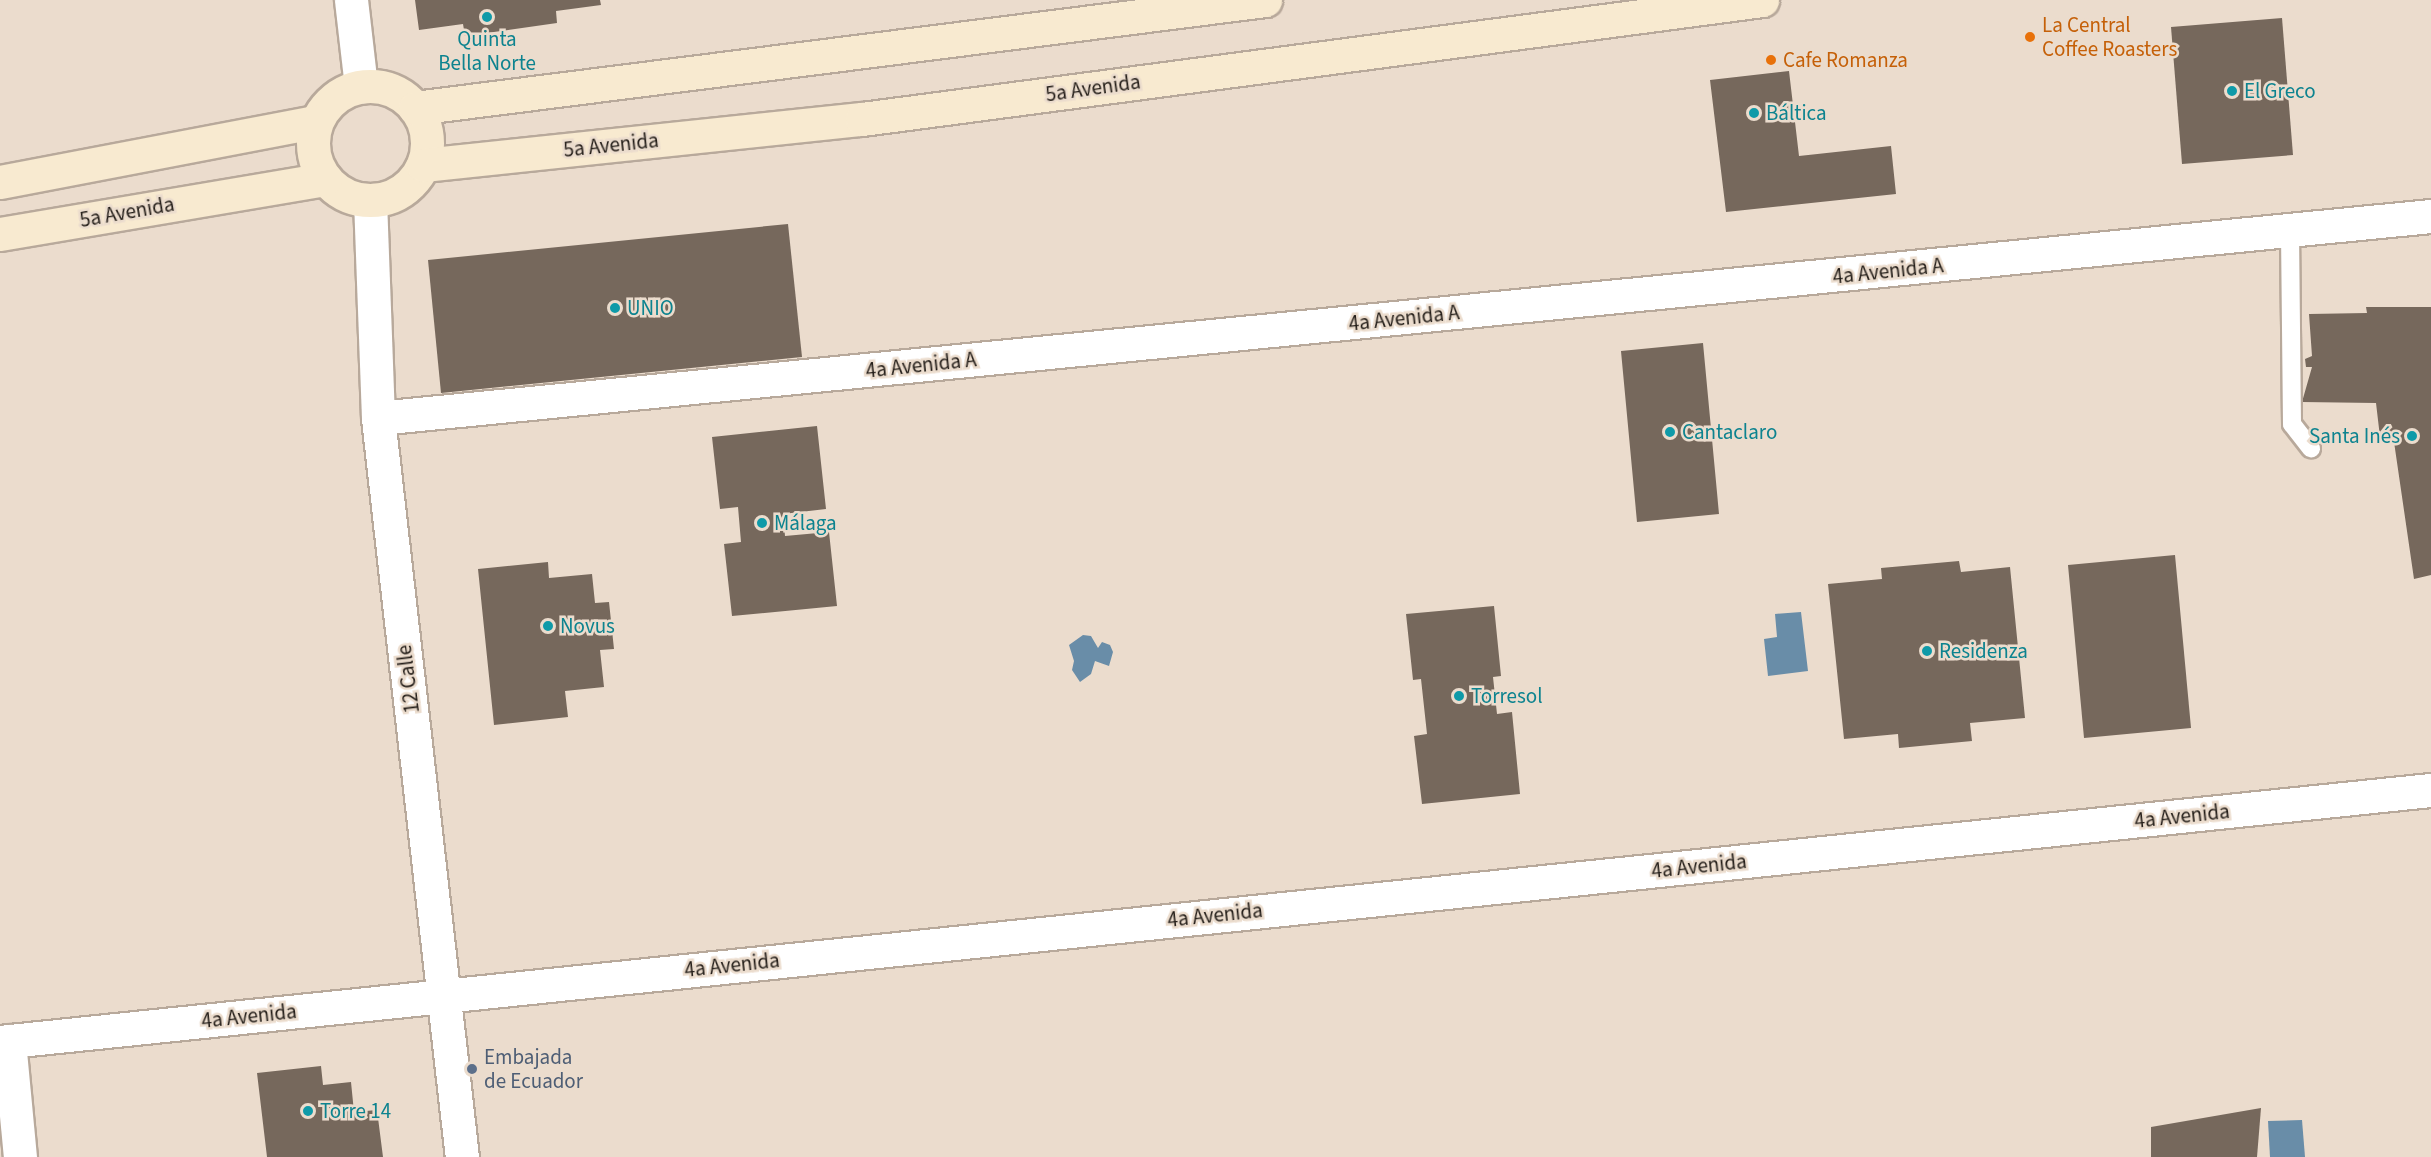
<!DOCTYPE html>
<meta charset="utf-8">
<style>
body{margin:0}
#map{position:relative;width:2431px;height:1157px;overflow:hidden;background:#ebdccd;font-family:"Source Sans 3",sans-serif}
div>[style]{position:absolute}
.water>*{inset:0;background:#698da8}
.building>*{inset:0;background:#76685c}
.roads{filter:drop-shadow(2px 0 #b8a99b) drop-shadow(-2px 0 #b8a99b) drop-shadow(0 2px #b8a99b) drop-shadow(0 -2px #b8a99b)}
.lane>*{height:18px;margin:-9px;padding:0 9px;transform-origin:9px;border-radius:9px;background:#fff}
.street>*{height:33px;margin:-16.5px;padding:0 16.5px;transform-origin:16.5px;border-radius:16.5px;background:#fff}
.secondary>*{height:33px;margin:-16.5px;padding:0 16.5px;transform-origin:16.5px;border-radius:16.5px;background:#f8ead0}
.secondary>.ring{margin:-16.5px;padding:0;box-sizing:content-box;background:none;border:33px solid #f8ead0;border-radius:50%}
.dots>*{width:16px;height:16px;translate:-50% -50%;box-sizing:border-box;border:3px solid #ebdccd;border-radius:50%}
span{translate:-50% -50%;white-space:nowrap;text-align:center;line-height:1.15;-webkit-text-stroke:5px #ebdccd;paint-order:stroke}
.food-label{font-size:21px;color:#c56008}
.left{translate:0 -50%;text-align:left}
.culture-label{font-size:21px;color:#0d838f}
.right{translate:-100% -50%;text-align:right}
.street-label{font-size:21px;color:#231d18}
.service-label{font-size:21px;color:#4e5e75}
</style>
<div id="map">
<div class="water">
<div style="clip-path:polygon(1801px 612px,1808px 671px,1768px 676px,1764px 639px,1777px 637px,1775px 614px)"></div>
<div style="clip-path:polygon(1083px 635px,1091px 636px,1098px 648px,1102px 642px,1110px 645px,1113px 652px,1109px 666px,1095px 661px,1091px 674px,1080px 682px,1072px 670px,1074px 661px,1069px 645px)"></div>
<div style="clip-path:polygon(2302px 1120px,2305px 1157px,2270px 1157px,2268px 1121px)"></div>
</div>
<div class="building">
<div style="clip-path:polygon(415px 0,600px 0,601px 5px,556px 11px,557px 23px,465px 36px,463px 24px,419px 30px)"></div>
<div style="clip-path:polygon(2282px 18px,2293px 155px,2182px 164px,2171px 27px)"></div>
<div style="clip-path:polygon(1789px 71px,1799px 156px,1891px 146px,1896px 194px,1726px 212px,1710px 80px)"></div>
<div style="clip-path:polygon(788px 224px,802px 357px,441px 393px,428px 260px)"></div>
<div style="clip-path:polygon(2366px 307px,2431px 307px,2431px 575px,2414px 579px,2393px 435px,2380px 437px,2376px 403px,2302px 402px,2312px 367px,2306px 367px,2305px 359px,2312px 356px,2309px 314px,2367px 313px)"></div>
<div style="clip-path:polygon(1703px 343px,1719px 514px,1637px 522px,1621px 351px)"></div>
<div style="clip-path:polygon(817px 426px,826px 509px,783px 514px,785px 536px,829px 532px,837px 606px,732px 616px,724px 544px,741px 542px,738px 507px,720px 509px,712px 437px)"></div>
<div style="clip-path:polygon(2175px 555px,2191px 728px,2084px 738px,2068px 565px)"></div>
<div style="clip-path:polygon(1959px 561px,1961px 572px,2010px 567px,2025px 718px,1970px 723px,1972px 741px,1899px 748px,1898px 734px,1844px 739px,1828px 584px,1882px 579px,1881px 568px)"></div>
<div style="clip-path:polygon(548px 562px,549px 578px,592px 574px,595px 603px,609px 602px,614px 649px,600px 650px,604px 687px,565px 691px,568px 717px,494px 725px,478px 569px)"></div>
<div style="clip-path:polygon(1494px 606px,1501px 676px,1493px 677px,1497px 714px,1512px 712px,1520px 794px,1422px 804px,1414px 736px,1427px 734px,1421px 679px,1413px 680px,1406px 614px)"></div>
<div style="clip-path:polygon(321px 1066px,323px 1085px,351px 1082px,354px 1112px,377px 1110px,383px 1157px,267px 1157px,257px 1073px)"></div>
<div style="clip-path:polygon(2261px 1108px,2257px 1157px,2151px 1157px,2151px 1127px)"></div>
</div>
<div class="roads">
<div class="lane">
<div style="left:2290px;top:232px;width:192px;rotate:89.4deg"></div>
<div style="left:2292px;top:424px;width:31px;rotate:52deg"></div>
</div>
<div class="street">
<div style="left:351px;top:0;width:87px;rotate:83.4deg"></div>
<div style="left:370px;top:200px;width:218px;rotate:87.9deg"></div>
<div style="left:378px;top:418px;width:744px;rotate:83.52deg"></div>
<div style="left:378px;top:418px;width:2063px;rotate:-5.62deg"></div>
<div style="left:9px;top:1041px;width:117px;rotate:84.6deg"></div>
<div style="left:0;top:1042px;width:2444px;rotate:-5.92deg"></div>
</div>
<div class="secondary">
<div class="ring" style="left:313px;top:86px;width:81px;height:81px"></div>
<div style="left:415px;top:108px;width:857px;rotate:-7.24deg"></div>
<div style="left:423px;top:165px;width:441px;rotate:-6deg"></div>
<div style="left:862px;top:119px;width:908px;rotate:-7.53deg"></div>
<div style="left:0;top:182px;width:322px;rotate:-10.8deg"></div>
<div style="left:0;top:234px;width:330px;rotate:-9.6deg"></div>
</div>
</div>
<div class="dots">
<div style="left:487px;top:17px;background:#0f9aa8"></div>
<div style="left:2030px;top:37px;background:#e8710a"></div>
<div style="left:1771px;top:60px;background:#e8710a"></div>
<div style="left:2232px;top:91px;background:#0f9aa8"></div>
<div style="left:1754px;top:113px;background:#0f9aa8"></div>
<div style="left:615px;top:308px;background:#0f9aa8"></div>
<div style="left:1670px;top:432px;background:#0f9aa8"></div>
<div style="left:2412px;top:436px;background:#0f9aa8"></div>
<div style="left:762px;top:523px;background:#0f9aa8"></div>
<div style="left:548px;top:626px;background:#0f9aa8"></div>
<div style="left:1927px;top:651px;background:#0f9aa8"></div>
<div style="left:1459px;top:696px;background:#0f9aa8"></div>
<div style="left:472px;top:1069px;background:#5c6f8a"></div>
<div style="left:308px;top:1111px;background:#0f9aa8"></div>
</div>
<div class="food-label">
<span class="left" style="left:2042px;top:37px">La Central<br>Coffee Roasters</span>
<span class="left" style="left:1783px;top:60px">Cafe Romanza</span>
</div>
<div class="culture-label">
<span style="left:487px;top:51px">Quinta<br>Bella Norte</span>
<span class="left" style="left:2244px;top:91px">El Greco</span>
<span class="left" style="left:1766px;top:113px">Báltica</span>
<span class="left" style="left:627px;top:308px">UNIO</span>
<span class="left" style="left:1682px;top:432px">Cantaclaro</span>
<span class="right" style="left:2400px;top:436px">Santa Inés</span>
<span class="left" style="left:774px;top:523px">Málaga</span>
<span class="left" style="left:560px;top:626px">Novus</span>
<span class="left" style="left:1939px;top:651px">Residenza</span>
<span class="left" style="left:1471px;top:696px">Torresol</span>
<span class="left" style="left:320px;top:1111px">Torre 14</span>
</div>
<div class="street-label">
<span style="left:1093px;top:88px;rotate:-8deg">5a Avenida</span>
<span style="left:611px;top:145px;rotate:-6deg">5a Avenida</span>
<span style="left:127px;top:212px;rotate:-10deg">5a Avenida</span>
<span style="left:1888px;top:271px;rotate:-6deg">4a Avenida A</span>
<span style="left:1404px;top:318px;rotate:-6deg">4a Avenida A</span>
<span style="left:921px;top:365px;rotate:-6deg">4a Avenida A</span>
<span style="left:408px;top:679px;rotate:-97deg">12 Calle</span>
<span style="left:2182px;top:816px;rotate:-6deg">4a Avenida</span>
<span style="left:1699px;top:866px;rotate:-6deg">4a Avenida</span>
<span style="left:1215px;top:915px;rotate:-6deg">4a Avenida</span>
<span style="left:732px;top:965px;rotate:-6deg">4a Avenida</span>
<span style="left:249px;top:1016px;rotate:-6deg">4a Avenida</span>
</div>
<div class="service-label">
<span class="left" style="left:484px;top:1069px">Embajada<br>de Ecuador</span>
</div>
</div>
